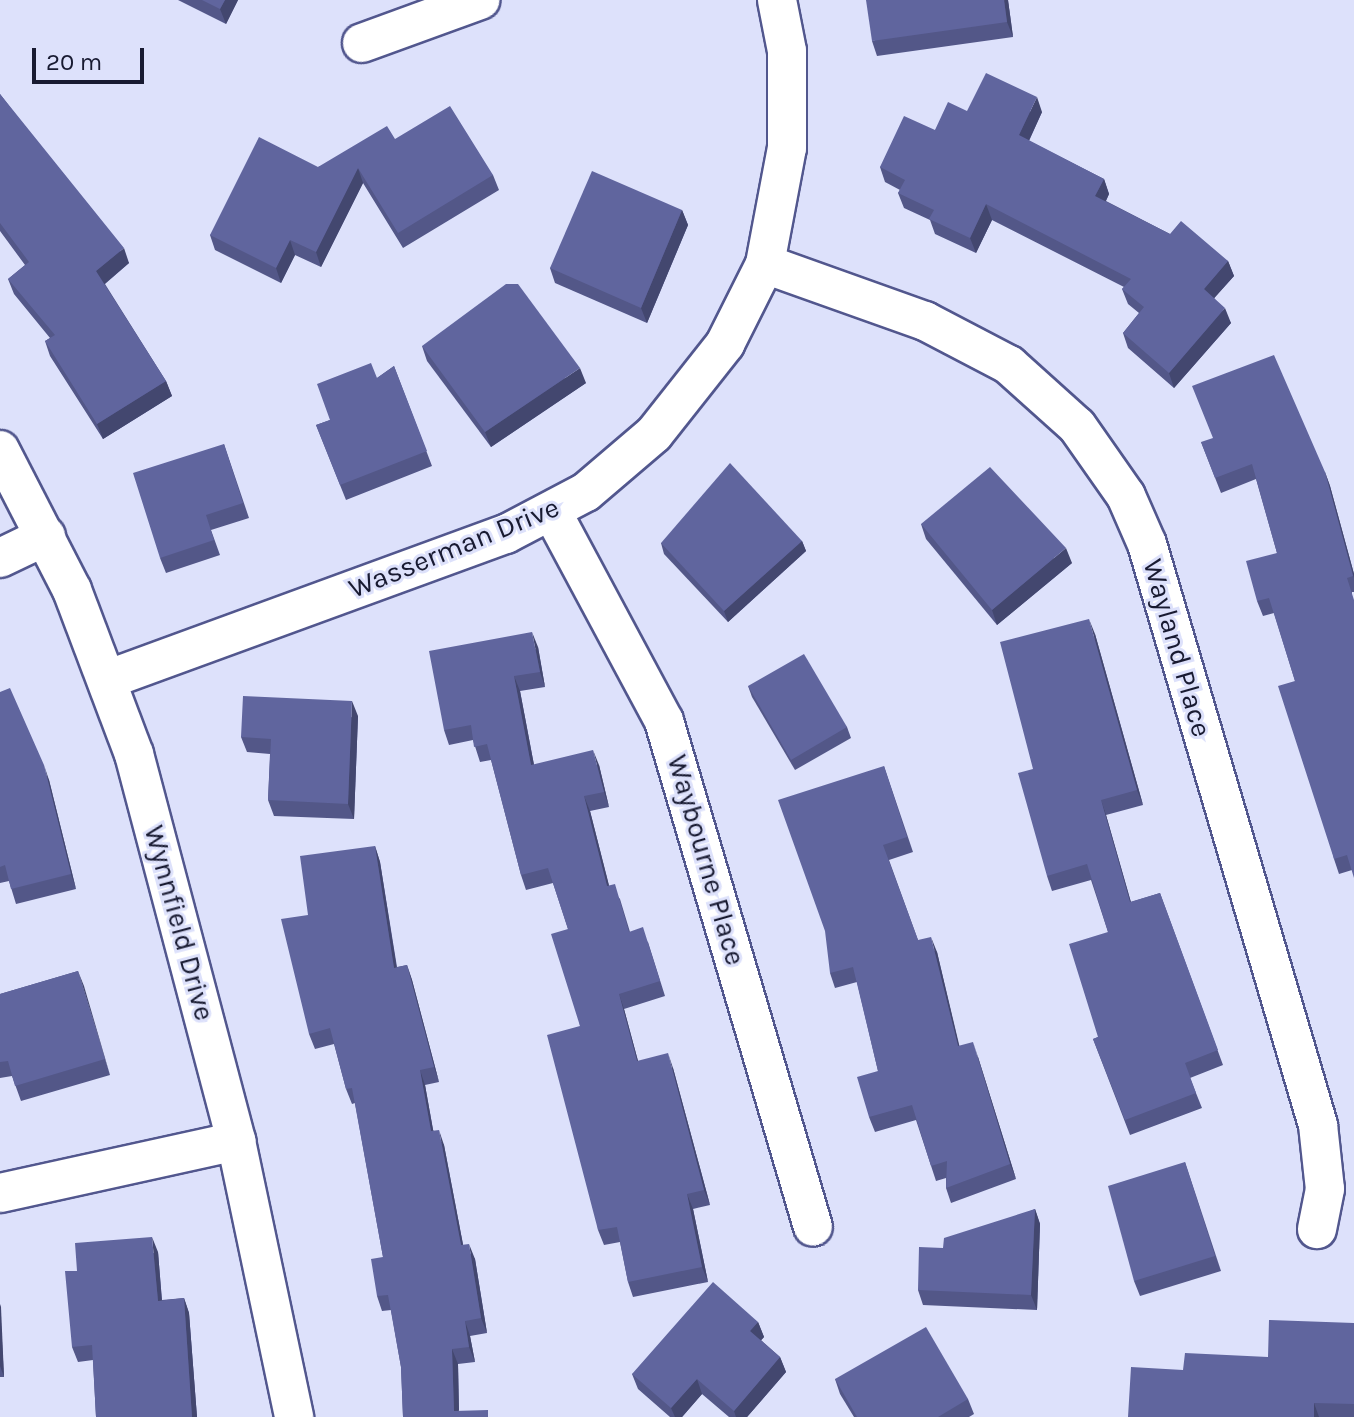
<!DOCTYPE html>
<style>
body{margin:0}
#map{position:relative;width:1354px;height:1417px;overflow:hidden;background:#dde1fb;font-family:Karla,sans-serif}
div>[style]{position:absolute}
.roads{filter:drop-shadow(2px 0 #52578e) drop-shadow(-2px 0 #52578e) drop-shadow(0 2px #52578e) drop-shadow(0 -2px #52578e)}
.minor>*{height:38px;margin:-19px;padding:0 19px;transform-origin:19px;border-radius:19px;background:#fff}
.wall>*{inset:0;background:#535788}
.shaded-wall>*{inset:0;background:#43476f}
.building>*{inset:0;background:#60659e}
span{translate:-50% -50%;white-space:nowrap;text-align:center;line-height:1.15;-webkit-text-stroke:6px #dde1fb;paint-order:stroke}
.street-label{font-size:28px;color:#181a31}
.scale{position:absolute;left:32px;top:48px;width:112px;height:36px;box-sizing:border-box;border:4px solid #181a31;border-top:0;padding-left:10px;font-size:24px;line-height:28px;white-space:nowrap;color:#181a31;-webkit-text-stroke:6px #dde1fb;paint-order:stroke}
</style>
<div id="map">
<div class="roads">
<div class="minor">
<div style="left:362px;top:43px;width:126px;rotate:-20deg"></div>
<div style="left:765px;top:264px;width:170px;rotate:19.6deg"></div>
<div style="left:925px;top:321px;width:95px;rotate:27.6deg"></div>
<div style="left:1009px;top:365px;width:91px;rotate:41.9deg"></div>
<div style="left:1077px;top:426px;width:85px;rotate:55deg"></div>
<div style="left:1126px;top:496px;width:52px;rotate:66.4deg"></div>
<div style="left:1147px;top:544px;width:606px;rotate:73.6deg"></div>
<div style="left:1318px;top:1125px;width:64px;rotate:83.8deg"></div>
<div style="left:1325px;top:1189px;width:41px;rotate:101.3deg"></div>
<div style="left:0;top:450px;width:157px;rotate:62.8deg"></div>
<div style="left:72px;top:590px;width:175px;rotate:69.3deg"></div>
<div style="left:134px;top:754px;width:400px;rotate:75.2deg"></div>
<div style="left:236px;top:1141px;width:282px;rotate:78.1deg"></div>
<div style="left:552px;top:512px;width:237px;rotate:61.8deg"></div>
<div style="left:664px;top:721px;width:527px;rotate:73.59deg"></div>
<div style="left:0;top:558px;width:51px;rotate:-25.6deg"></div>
<div style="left:109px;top:679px;width:423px;rotate:-20.1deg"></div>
<div style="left:506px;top:534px;width:90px;rotate:-27.7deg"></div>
<div style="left:586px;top:492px;width:89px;rotate:-40.5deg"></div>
<div style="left:654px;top:434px;width:115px;rotate:-51.7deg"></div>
<div style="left:725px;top:344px;width:89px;rotate:-63.4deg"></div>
<div style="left:765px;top:264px;width:118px;rotate:-79.3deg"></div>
<div style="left:787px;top:148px;width:97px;rotate:-90deg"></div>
<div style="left:787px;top:51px;width:52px;rotate:-101.1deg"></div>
<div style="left:0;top:1193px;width:242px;rotate:-12.4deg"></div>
</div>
</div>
<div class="wall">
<div style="clip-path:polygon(178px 0,238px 0,226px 24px)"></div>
<div style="clip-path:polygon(1008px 0,1013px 37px,877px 56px,872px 41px)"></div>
<div style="clip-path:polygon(0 94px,129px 263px,105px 284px,166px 381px,172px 396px,103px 439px,50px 356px,45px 341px,50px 338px,14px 294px,8px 279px,25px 265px,0 231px)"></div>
<div style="clip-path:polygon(967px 111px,1042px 112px,1029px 141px,1104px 179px,1109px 194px,1106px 201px,1170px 234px,1228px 261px,1234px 276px,1214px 298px,1231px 323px,1174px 388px,1128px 348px,1123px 333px,1139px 313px,1128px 304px,1122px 289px,1124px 287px,992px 220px,976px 253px,935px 234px,930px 220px,904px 208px,898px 193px,900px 190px,885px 182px,880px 167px,935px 130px)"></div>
<div style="clip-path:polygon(395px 139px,493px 175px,499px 190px,403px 248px,363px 183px,321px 267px,295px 255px,281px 283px,215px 250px,210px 235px,318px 167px)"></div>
<div style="clip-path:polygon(682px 210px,688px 225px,647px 323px,555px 283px,550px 268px)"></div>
<div style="clip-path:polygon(422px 346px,586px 383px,491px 447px,427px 361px)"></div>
<div style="clip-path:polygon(394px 366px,432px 466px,346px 500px,316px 425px,330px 420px,377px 378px)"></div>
<div style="clip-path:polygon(1201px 442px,1325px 472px,1330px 486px,1354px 574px,1354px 592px,1352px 592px,1352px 870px,1339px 874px,1334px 859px,1295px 681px,1274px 613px,1263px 616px,1257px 601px,1277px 553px,1256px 479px,1221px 493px)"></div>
<div style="clip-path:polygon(224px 444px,249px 518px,211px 530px,220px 555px,166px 573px,160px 558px)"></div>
<div style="clip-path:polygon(921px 524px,1072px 563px,997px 625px,926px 539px)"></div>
<div style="clip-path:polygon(802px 541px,806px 551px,728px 622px,664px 554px,661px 543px)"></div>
<div style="clip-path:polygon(1095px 634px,1143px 805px,1106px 815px,1131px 902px,1160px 893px,1223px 1065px,1190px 1078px,1202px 1108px,1130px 1135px,1093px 1039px,1098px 1037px,1108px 932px,1091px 880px,1052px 891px,1047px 876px)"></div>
<div style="clip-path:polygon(538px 647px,545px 687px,520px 691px,534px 765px,599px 765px,609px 807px,590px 811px,609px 886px,620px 899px,630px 932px,648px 942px,665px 996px,624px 1009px,638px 1061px,673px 1068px,710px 1205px,693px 1209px,708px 1282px,633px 1297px,628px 1282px,620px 1242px,604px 1245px,598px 1230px,580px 1026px,568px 929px,553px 883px,526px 890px,521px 875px,491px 760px,480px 762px,473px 740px,449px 745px,444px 730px)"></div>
<div style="clip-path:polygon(748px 686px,847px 727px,851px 738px,795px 770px,752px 697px)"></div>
<div style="clip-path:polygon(0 692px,49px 780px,76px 889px,16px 904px,9px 881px,0 883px)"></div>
<div style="clip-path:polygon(358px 716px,354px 819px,274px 816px,268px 800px,270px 754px,247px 752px,241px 737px)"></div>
<div style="clip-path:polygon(884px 766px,913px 852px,889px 860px,918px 940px,937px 952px,959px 1046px,978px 1057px,1016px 1179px,951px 1203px,946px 1188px,946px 1178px,936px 1181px,916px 1120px,875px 1132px,869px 1117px,878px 1071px,857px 982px,835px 988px,830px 973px)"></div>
<div style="clip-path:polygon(375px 846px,380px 862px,397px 967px,407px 965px,412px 980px,439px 1082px,425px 1085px,433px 1130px,444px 1145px,463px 1245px,475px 1259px,487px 1333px,470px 1336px,475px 1362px,458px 1364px,459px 1410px,403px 1417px,401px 1367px,391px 1310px,382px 1311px,377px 1296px,383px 1257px,355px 1103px,352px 1104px,346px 1089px,334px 1044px,315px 1049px,309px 1034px,308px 915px)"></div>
<div style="clip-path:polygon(78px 971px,110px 1075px,21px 1101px,12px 1076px,0 1078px,0 994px)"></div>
<div style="clip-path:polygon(1185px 1162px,1221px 1271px,1140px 1296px,1134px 1281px)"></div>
<div style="clip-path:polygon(1035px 1209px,1040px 1224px,1037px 1310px,923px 1305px,918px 1290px,943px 1248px)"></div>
<div style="clip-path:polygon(158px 1252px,162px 1300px,184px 1298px,189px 1313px,197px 1417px,96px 1417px,93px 1360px,78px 1362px,72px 1347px,77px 1271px)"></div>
<div style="clip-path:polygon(0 1304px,4px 1377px,0 1377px)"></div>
<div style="clip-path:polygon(758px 1322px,764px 1337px,761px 1340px,780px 1357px,786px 1372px,747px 1417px,729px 1417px,702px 1394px,682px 1417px,670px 1417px,638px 1389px,632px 1374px)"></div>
<div style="clip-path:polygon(1354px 1323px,1354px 1417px,1128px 1417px,1183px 1370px,1268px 1357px)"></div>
<div style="clip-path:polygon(835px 1379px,968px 1399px,974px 1414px,969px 1417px,854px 1417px,840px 1394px)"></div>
</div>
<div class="shaded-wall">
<div style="clip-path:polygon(225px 0,238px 0,226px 24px,220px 9px)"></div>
<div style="clip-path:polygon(1004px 0,1008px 0,1013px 37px,1007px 22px)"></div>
<div style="clip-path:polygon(1037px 97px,1042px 112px,1024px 151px,1019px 135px)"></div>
<div style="clip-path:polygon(358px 168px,363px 183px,321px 267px,316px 252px)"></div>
<div style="clip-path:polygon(1104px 179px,1109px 194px,1101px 211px,1095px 196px)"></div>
<div style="clip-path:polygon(986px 204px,992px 220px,976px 253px,970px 238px)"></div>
<div style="clip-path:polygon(682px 210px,688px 225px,647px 323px,641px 308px)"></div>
<div style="clip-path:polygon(290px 240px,295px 255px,281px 283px,276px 268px)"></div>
<div style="clip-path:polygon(124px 248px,129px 263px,102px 286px,96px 271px)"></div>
<div style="clip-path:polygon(1228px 261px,1234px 276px,1209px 304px,1204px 289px)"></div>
<div style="clip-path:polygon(1225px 308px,1231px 323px,1174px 388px,1169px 373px)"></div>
<div style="clip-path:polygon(580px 368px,586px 383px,491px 447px,485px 432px)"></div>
<div style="clip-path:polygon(166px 381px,172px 396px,103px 439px,97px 424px)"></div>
<div style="clip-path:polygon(1325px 472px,1330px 486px,1354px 574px,1354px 578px)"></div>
<div style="clip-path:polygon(802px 541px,806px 551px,728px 622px,724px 611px)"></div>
<div style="clip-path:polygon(1066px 548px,1072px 563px,997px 625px,992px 610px)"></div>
<div style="clip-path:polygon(1089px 619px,1095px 634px,1143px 805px,1137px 790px)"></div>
<div style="clip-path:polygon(532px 632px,538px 647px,545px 687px,540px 672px)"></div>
<div style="clip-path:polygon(514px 676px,520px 691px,537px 781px,531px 765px)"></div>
<div style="clip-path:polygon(352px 701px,358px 716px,354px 819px,348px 804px)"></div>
<div style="clip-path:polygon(593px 750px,599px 765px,609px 807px,604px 792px)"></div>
<div style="clip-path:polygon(44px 765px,49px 780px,76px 889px,71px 874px)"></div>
<div style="clip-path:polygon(584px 796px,590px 811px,613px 901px,607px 886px)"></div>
<div style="clip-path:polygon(1101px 800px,1106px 815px,1135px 917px,1130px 902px)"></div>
<div style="clip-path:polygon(375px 846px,380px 862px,399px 983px,394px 968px)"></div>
<div style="clip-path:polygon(931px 937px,937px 952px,963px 1061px,958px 1046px)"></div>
<div style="clip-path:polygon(407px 965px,412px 980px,439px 1082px,434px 1067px)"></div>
<div style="clip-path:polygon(78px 971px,84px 986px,110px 1075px,105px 1059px)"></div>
<div style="clip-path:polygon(619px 994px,624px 1009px,642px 1076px,637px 1061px)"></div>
<div style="clip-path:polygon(973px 1042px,978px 1057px,1016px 1179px,1010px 1164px)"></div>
<div style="clip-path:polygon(668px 1053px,673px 1068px,710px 1205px,704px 1190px)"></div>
<div style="clip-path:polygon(420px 1070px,425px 1085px,436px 1146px,431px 1131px)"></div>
<div style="clip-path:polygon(439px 1130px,444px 1145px,466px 1260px,461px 1245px)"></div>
<div style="clip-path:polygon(687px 1194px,693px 1209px,708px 1282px,702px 1267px)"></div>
<div style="clip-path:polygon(1035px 1209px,1040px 1224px,1037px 1310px,1031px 1295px)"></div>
<div style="clip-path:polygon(152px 1237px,158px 1252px,163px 1316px,158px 1301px)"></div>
<div style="clip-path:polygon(469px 1244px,475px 1259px,487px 1333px,481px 1318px)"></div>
<div style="clip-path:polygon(184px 1298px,189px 1313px,197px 1417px,192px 1417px)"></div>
<div style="clip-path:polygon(0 1304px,1px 1307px,4px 1377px,0 1366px)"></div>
<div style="clip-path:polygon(465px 1321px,470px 1336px,475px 1362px,469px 1347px)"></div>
<div style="clip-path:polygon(758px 1322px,764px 1337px,756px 1346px,750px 1331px)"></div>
<div style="clip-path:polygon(452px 1349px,458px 1364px,459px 1417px,454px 1411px)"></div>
<div style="clip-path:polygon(780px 1357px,786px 1372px,747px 1417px,736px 1417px,734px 1411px)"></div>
<div style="clip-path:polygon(697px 1379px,702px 1394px,682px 1417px,675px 1417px,671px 1408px)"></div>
<div style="clip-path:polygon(1314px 1403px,1319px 1417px,1314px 1417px)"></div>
</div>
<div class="building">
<div style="clip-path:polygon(202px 0,225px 0,220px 9px)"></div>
<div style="clip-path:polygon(866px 0,1004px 0,1007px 22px,872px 41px)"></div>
<div style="clip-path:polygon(986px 73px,1037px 97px,1019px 135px,1104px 179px,1095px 196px,1170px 234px,1181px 221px,1228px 261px,1204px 289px,1225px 308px,1169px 373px,1123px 333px,1144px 307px,1122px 289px,1131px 279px,986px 204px,970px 238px,929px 219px,934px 210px,898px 193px,905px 180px,880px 167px,904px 116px,935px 130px,948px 102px,967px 111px)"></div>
<div style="clip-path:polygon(0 94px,124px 248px,96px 271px,166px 381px,97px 424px,45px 341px,55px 335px,8px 279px,29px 262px,0 223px)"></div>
<div style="clip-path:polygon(450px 106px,493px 175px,398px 233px,358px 168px,316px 252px,290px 240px,276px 268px,210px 235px,259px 137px,318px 167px,387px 126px,395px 139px)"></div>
<div style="clip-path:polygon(592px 171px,682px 210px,641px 308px,550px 268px)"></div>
<div style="clip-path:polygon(506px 284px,518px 284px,580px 368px,485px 432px,422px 346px)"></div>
<div style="clip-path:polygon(1274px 355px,1325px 472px,1353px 576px,1347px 578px,1354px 600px,1354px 878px,1347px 855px,1334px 859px,1278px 686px,1295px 681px,1269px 598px,1257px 601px,1246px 561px,1277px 553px,1252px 464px,1215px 478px,1201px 442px,1213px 438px,1192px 386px)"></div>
<div style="clip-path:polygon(371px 363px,377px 378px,394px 366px,427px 451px,340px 485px,316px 425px,330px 420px,317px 384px)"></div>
<div style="clip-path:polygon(224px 444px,243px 503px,206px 515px,214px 540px,160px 558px,133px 473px)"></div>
<div style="clip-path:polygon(730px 463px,802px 541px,724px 611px,661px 543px)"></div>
<div style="clip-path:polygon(990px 467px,1066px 548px,992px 610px,921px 524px)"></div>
<div style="clip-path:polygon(1089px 619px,1137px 790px,1101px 800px,1130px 902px,1160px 893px,1218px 1050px,1185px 1063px,1196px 1093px,1125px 1120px,1093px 1039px,1098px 1037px,1069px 944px,1108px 932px,1087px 864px,1047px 876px,1018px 773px,1033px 769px,1000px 642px)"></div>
<div style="clip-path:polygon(532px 632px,540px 672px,514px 676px,531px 765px,593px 750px,604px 792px,584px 796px,607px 886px,615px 884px,629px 932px,643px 927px,660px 981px,619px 994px,637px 1061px,668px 1053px,704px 1190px,687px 1194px,702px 1267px,628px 1282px,617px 1227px,598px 1230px,547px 1035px,580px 1026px,551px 934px,568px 929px,548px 868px,521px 875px,487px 744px,474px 747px,471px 725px,444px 730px,429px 651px)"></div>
<div style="clip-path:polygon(804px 654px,847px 727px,791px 760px,748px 686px)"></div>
<div style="clip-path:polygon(10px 688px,44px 765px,71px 874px,11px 889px,5px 865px,0 867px,0 692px)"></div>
<div style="clip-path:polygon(243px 696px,352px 701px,348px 804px,268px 800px,271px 739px,241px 737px)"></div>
<div style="clip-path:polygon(884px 766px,907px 837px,883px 845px,918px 940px,931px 937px,958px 1046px,973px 1042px,1010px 1164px,946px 1188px,947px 1161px,931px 1166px,912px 1105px,869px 1117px,857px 1077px,878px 1071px,853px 967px,830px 973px,825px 931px,778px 800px)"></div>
<div style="clip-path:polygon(375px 846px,394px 968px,407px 965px,434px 1067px,420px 1070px,431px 1131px,439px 1130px,461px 1245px,469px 1244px,481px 1318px,465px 1321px,469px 1347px,452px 1349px,454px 1411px,488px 1410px,488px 1417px,403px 1417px,401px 1367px,388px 1295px,377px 1296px,371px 1259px,383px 1257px,352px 1088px,346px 1089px,330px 1028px,309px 1034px,281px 919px,308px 915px,300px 856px)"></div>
<div style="clip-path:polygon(78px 971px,105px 1059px,15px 1086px,8px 1061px,0 1062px,0 994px)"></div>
<div style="clip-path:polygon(1185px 1162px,1215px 1256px,1134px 1281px,1108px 1186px)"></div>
<div style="clip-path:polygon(1035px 1209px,1031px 1295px,918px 1290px,919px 1247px,943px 1248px,944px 1238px)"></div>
<div style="clip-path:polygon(152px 1237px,158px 1301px,184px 1298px,192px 1417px,96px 1417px,92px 1345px,72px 1347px,65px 1271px,77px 1271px,75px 1243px)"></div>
<div style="clip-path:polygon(713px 1282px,758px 1322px,750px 1331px,780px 1357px,734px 1411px,697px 1379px,671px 1408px,632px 1374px)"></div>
<div style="clip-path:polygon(1269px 1320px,1354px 1323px,1354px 1404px,1314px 1403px,1314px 1417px,1128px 1417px,1131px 1367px,1183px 1370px,1185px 1353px,1268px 1357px)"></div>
<div style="clip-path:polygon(926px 1327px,968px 1399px,938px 1417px,857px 1417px,835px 1379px)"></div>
</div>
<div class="street-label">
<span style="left:454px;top:548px;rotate:-22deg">Wasserman Drive</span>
<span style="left:1177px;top:648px;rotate:74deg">Wayland Place</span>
<span style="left:706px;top:860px;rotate:74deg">Waybourne Place</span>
<span style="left:179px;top:923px;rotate:75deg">Wynnfield Drive</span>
</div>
<div class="scale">20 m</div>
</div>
